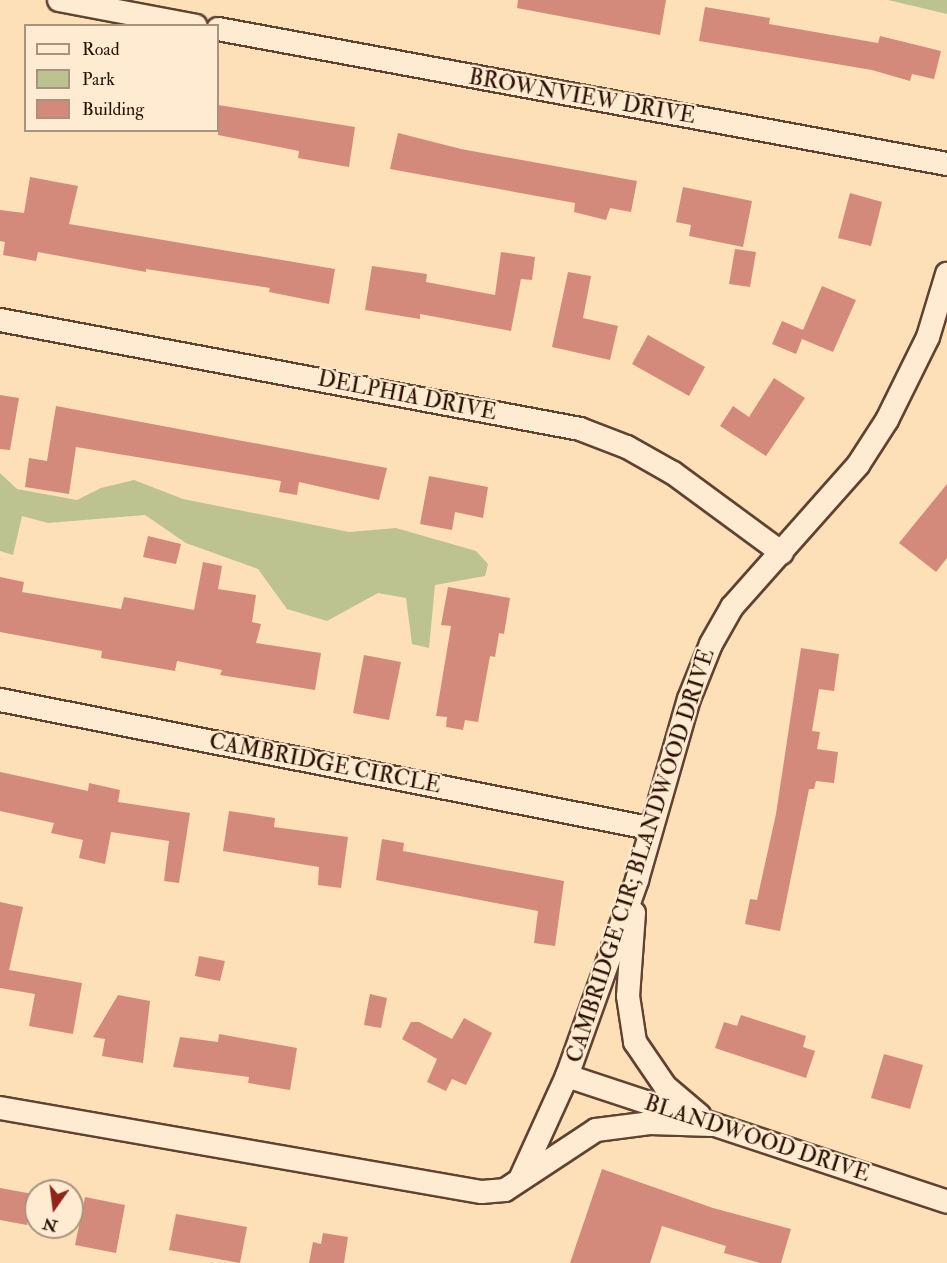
<!DOCTYPE html>
<style>
body{margin:0}
#map{position:relative;width:947px;height:1263px;overflow:hidden;background:#fde0b8;font-family:"IM FELL Double Pica",serif}
div>[style]{position:absolute}
.green>*{inset:0;background:#bdc390}
.building>*{inset:0;background:#d38a7a}
.roads{filter:drop-shadow(2px 0 #604230) drop-shadow(-2px 0 #604230) drop-shadow(0 2px #604230) drop-shadow(0 -2px #604230)}
.minor>*{height:22px;margin:-11px;padding:0 11px;transform-origin:11px;border-radius:11px;background:#feebd1}
span{translate:-50% -50%;white-space:nowrap;text-align:center;line-height:1.15;-webkit-text-stroke:4.5px #feebd1;paint-order:stroke}
.street-label{font-size:22px;color:#2c0e02}
.legend{position:absolute;left:24px;top:24px;width:195px;height:108px;box-sizing:border-box;background:#feebd1;border:2px solid #aa937e;margin:0;padding:8px 10px;list-style:none;font-size:18px;color:#2c0e02}
.legend li{display:flex;align-items:center;gap:12px;height:30px}
.legend b{width:30px;border:2px solid #aa937e}
.north{position:absolute;left:24px;top:1179px;width:60px;height:60px;box-sizing:border-box;background:#feebd1;border:2px solid #aa937e;border-radius:50%;rotate:194deg;font-size:16px;font-weight:700;line-height:24px;text-align:center;color:#2c0e02}
.north::after{content:'';display:block;margin:auto;width:21px;height:27px;background:#8f2418;clip-path:polygon(50% 0,100% 100%,50% 72%,0 100%)}
</style>
<div id="map">
<div class="green">
<div style="clip-path:polygon(888px 0,947px 0,947px 14px)"></div>
<div style="clip-path:polygon(0 473px,17px 489px,77px 500px,101px 488px,134px 480px,183px 499px,349px 532px,396px 528px,476px 551px,488px 564px,485px 576px,435px 585px,429px 648px,412px 644px,406px 598px,378px 593px,327px 621px,287px 609px,258px 569px,186px 543px,145px 515px,48px 523px,22px 516px,13px 555px,0 551px)"></div>
</div>
<div class="building">
<div style="clip-path:polygon(518px 0,666px 0,660px 35px,517px 8px)"></div>
<div style="clip-path:polygon(705px 7px,770px 18px,769px 24px,878px 43px,880px 36px,941px 51px,934px 79px,912px 74px,910px 81px,872px 70px,699px 41px)"></div>
<div style="clip-path:polygon(218px 105px,355px 127px,349px 167px,298px 158px,299px 151px,218px 135px)"></div>
<div style="clip-path:polygon(398px 133px,461px 149px,637px 181px,631px 212px,610px 208px,606px 220px,574px 212px,575px 203px,390px 169px)"></div>
<div style="clip-path:polygon(30px 177px,78px 186px,69px 224px,335px 269px,329px 304px,269px 292px,270px 288px,146px 269px,146px 272px,38px 252px,36px 261px,3px 255px,5px 242px,0 241px,0 210px,24px 213px)"></div>
<div style="clip-path:polygon(683px 187px,752px 201px,743px 247px,689px 236px,691px 225px,676px 222px)"></div>
<div style="clip-path:polygon(850px 193px,882px 202px,871px 246px,838px 238px)"></div>
<div style="clip-path:polygon(735px 249px,756px 252px,750px 287px,729px 284px)"></div>
<div style="clip-path:polygon(501px 252px,535px 257px,532px 280px,521px 279px,511px 331px,420px 314px,420px 319px,365px 310px,372px 266px,427px 274px,426px 282px,495px 295px)"></div>
<div style="clip-path:polygon(568px 272px,591px 276px,583px 318px,618px 326px,610px 360px,552px 347px)"></div>
<div style="clip-path:polygon(822px 286px,856px 300px,833px 352px,802px 339px,796px 354px,772px 344px,782px 321px,803px 330px)"></div>
<div style="clip-path:polygon(648px 335px,705px 367px,689px 396px,632px 364px)"></div>
<div style="clip-path:polygon(774px 378px,805px 398px,766px 456px,720px 426px,733px 406px,749px 417px)"></div>
<div style="clip-path:polygon(0 395px,19px 398px,10px 450px,0 449px)"></div>
<div style="clip-path:polygon(56px 406px,387px 468px,379px 500px,299px 482px,297px 495px,279px 492px,281px 481px,76px 447px,69px 494px,25px 487px,29px 458px,47px 461px)"></div>
<div style="clip-path:polygon(429px 476px,488px 487px,483px 518px,455px 512px,452px 530px,420px 524px)"></div>
<div style="clip-path:polygon(947px 484px,947px 558px,936px 572px,899px 543px)"></div>
<div style="clip-path:polygon(148px 536px,181px 544px,176px 564px,143px 557px)"></div>
<div style="clip-path:polygon(203px 562px,222px 566px,218px 589px,256px 595px,252px 622px,261px 624px,256px 643px,321px 653px,315px 690px,220px 675px,222px 670px,177px 661px,175px 671px,101px 658px,102px 651px,0 632px,0 577px,24px 582px,22px 592px,121px 609px,124px 597px,194px 610px)"></div>
<div style="clip-path:polygon(448px 587px,510px 598px,504px 634px,499px 633px,495px 657px,490px 656px,478px 722px,465px 720px,463px 730px,446px 727px,447px 717px,436px 716px,451px 626px,441px 625px)"></div>
<div style="clip-path:polygon(801px 648px,839px 654px,834px 691px,819px 689px,812px 731px,820px 732px,817px 749px,838px 752px,834px 783px,816px 781px,814px 789px,809px 789px,780px 931px,745px 924px,750px 899px,757px 900px,776px 814px)"></div>
<div style="clip-path:polygon(364px 655px,401px 662px,389px 720px,353px 713px)"></div>
<div style="clip-path:polygon(0 772px,88px 791px,89px 783px,120px 790px,118px 802px,190px 813px,179px 883px,164px 881px,169px 841px,111px 832px,105px 864px,79px 858px,83px 840px,51px 833px,54px 823px,0 811px)"></div>
<div style="clip-path:polygon(229px 811px,275px 818px,274px 827px,348px 837px,341px 888px,318px 885px,319px 867px,223px 851px)"></div>
<div style="clip-path:polygon(382px 839px,404px 843px,403px 851px,564px 881px,555px 946px,534px 943px,538px 911px,376px 880px)"></div>
<div style="clip-path:polygon(0 902px,23px 907px,9px 970px,82px 983px,73px 1034px,29px 1026px,35px 994px,0 988px)"></div>
<div style="clip-path:polygon(199px 956px,225px 961px,220px 981px,195px 976px)"></div>
<div style="clip-path:polygon(370px 994px,387px 998px,381px 1028px,364px 1025px)"></div>
<div style="clip-path:polygon(118px 995px,150px 1001px,143px 1063px,102px 1056px,105px 1039px,93px 1037px)"></div>
<div style="clip-path:polygon(741px 1015px,806px 1036px,803px 1047px,815px 1051px,806px 1078px,715px 1048px,724px 1022px,737px 1026px)"></div>
<div style="clip-path:polygon(464px 1018px,492px 1033px,466px 1085px,452px 1079px,446px 1091px,427px 1082px,437px 1059px,402px 1039px,411px 1022px,419px 1022px,452px 1039px)"></div>
<div style="clip-path:polygon(219px 1034px,297px 1048px,290px 1090px,248px 1083px,249px 1077px,173px 1067px,180px 1037px,218px 1042px)"></div>
<div style="clip-path:polygon(884px 1054px,923px 1065px,910px 1109px,871px 1098px)"></div>
<div style="clip-path:polygon(602px 1169px,713px 1208px,791px 1229px,781px 1263px,760px 1263px,724px 1253px,726px 1246px,662px 1226px,650px 1263px,570px 1263px)"></div>
<div style="clip-path:polygon(0 1188px,33px 1194px,27px 1225px,0 1220px)"></div>
<div style="clip-path:polygon(85px 1197px,125px 1205px,116px 1253px,75px 1245px)"></div>
<div style="clip-path:polygon(176px 1214px,247px 1227px,240px 1263px,169px 1250px)"></div>
<div style="clip-path:polygon(323px 1233px,348px 1237px,344px 1263px,309px 1263px,313px 1242px,321px 1244px)"></div>
</div>
<div class="roads">
<div class="minor">
<div style="left:59px;top:0;width:139px;rotate:10.7deg"></div>
<div style="left:218px;top:29px;width:741px;rotate:10.49deg"></div>
<div style="left:0;top:320px;width:590px;rotate:10.64deg"></div>
<div style="left:580px;top:429px;width:50px;rotate:21deg"></div>
<div style="left:627px;top:447px;width:53px;rotate:29.5deg"></div>
<div style="left:673px;top:473px;width:135px;rotate:36.3deg"></div>
<div style="left:0;top:700px;width:662px;rotate:11.16deg"></div>
<div style="left:634px;top:913px;width:83px;rotate:94.1deg"></div>
<div style="left:628px;top:996px;width:47px;rotate:81.3deg"></div>
<div style="left:635px;top:1042px;width:53px;rotate:55.7deg"></div>
<div style="left:665px;top:1086px;width:45px;rotate:40.5deg"></div>
<div style="left:567px;top:1076px;width:400px;rotate:18.3deg"></div>
<div style="left:0;top:1108px;width:489px;rotate:9.9deg"></div>
<div style="left:482px;top:1192px;width:23px;rotate:-5deg"></div>
<div style="left:505px;top:1190px;width:109px;rotate:-33.4deg"></div>
<div style="left:596px;top:1130px;width:54px;rotate:-7.4deg"></div>
<div style="left:650px;top:1123px;width:62px;rotate:1.8deg"></div>
<div style="left:521px;top:1177px;width:111px;rotate:-65.5deg"></div>
<div style="left:567px;top:1076px;width:208px;rotate:-70.3deg"></div>
<div style="left:637px;top:880px;width:188px;rotate:-74deg"></div>
<div style="left:689px;top:699px;width:59px;rotate:-68.2deg"></div>
<div style="left:711px;top:644px;width:43px;rotate:-60.4deg"></div>
<div style="left:732px;top:607px;width:190px;rotate:-48.4deg"></div>
<div style="left:858px;top:465px;width:54px;rotate:-57.2deg"></div>
<div style="left:887px;top:420px;width:93px;rotate:-63.7deg"></div>
<div style="left:928px;top:337px;width:66px;rotate:-73.2deg"></div>
</div>
</div>
<div class="street-label">
<span style="left:582px;top:97px;rotate:10deg">BROWNVIEW DRIVE</span>
<span style="left:407px;top:396px;rotate:11deg">DELPHIA DRIVE</span>
<span style="left:325px;top:764px;rotate:11deg">CAMBRIDGE CIRCLE</span>
<span style="left:641px;top:856px;rotate:-72deg">CAMBRIDGE CIR; BLANDWOOD DRIVE</span>
<span style="left:757px;top:1139px;rotate:18deg">BLANDWOOD DRIVE</span>
</div>
<ul class="legend">
<li><b style="height:8px;background:#feebd1"></b>Road</li>
<li><b style="height:16px;background:#bdc390"></b>Park</li>
<li><b style="height:16px;background:#d38a7a"></b>Building</li>
</ul>
<div class="north">N</div>
</div>
